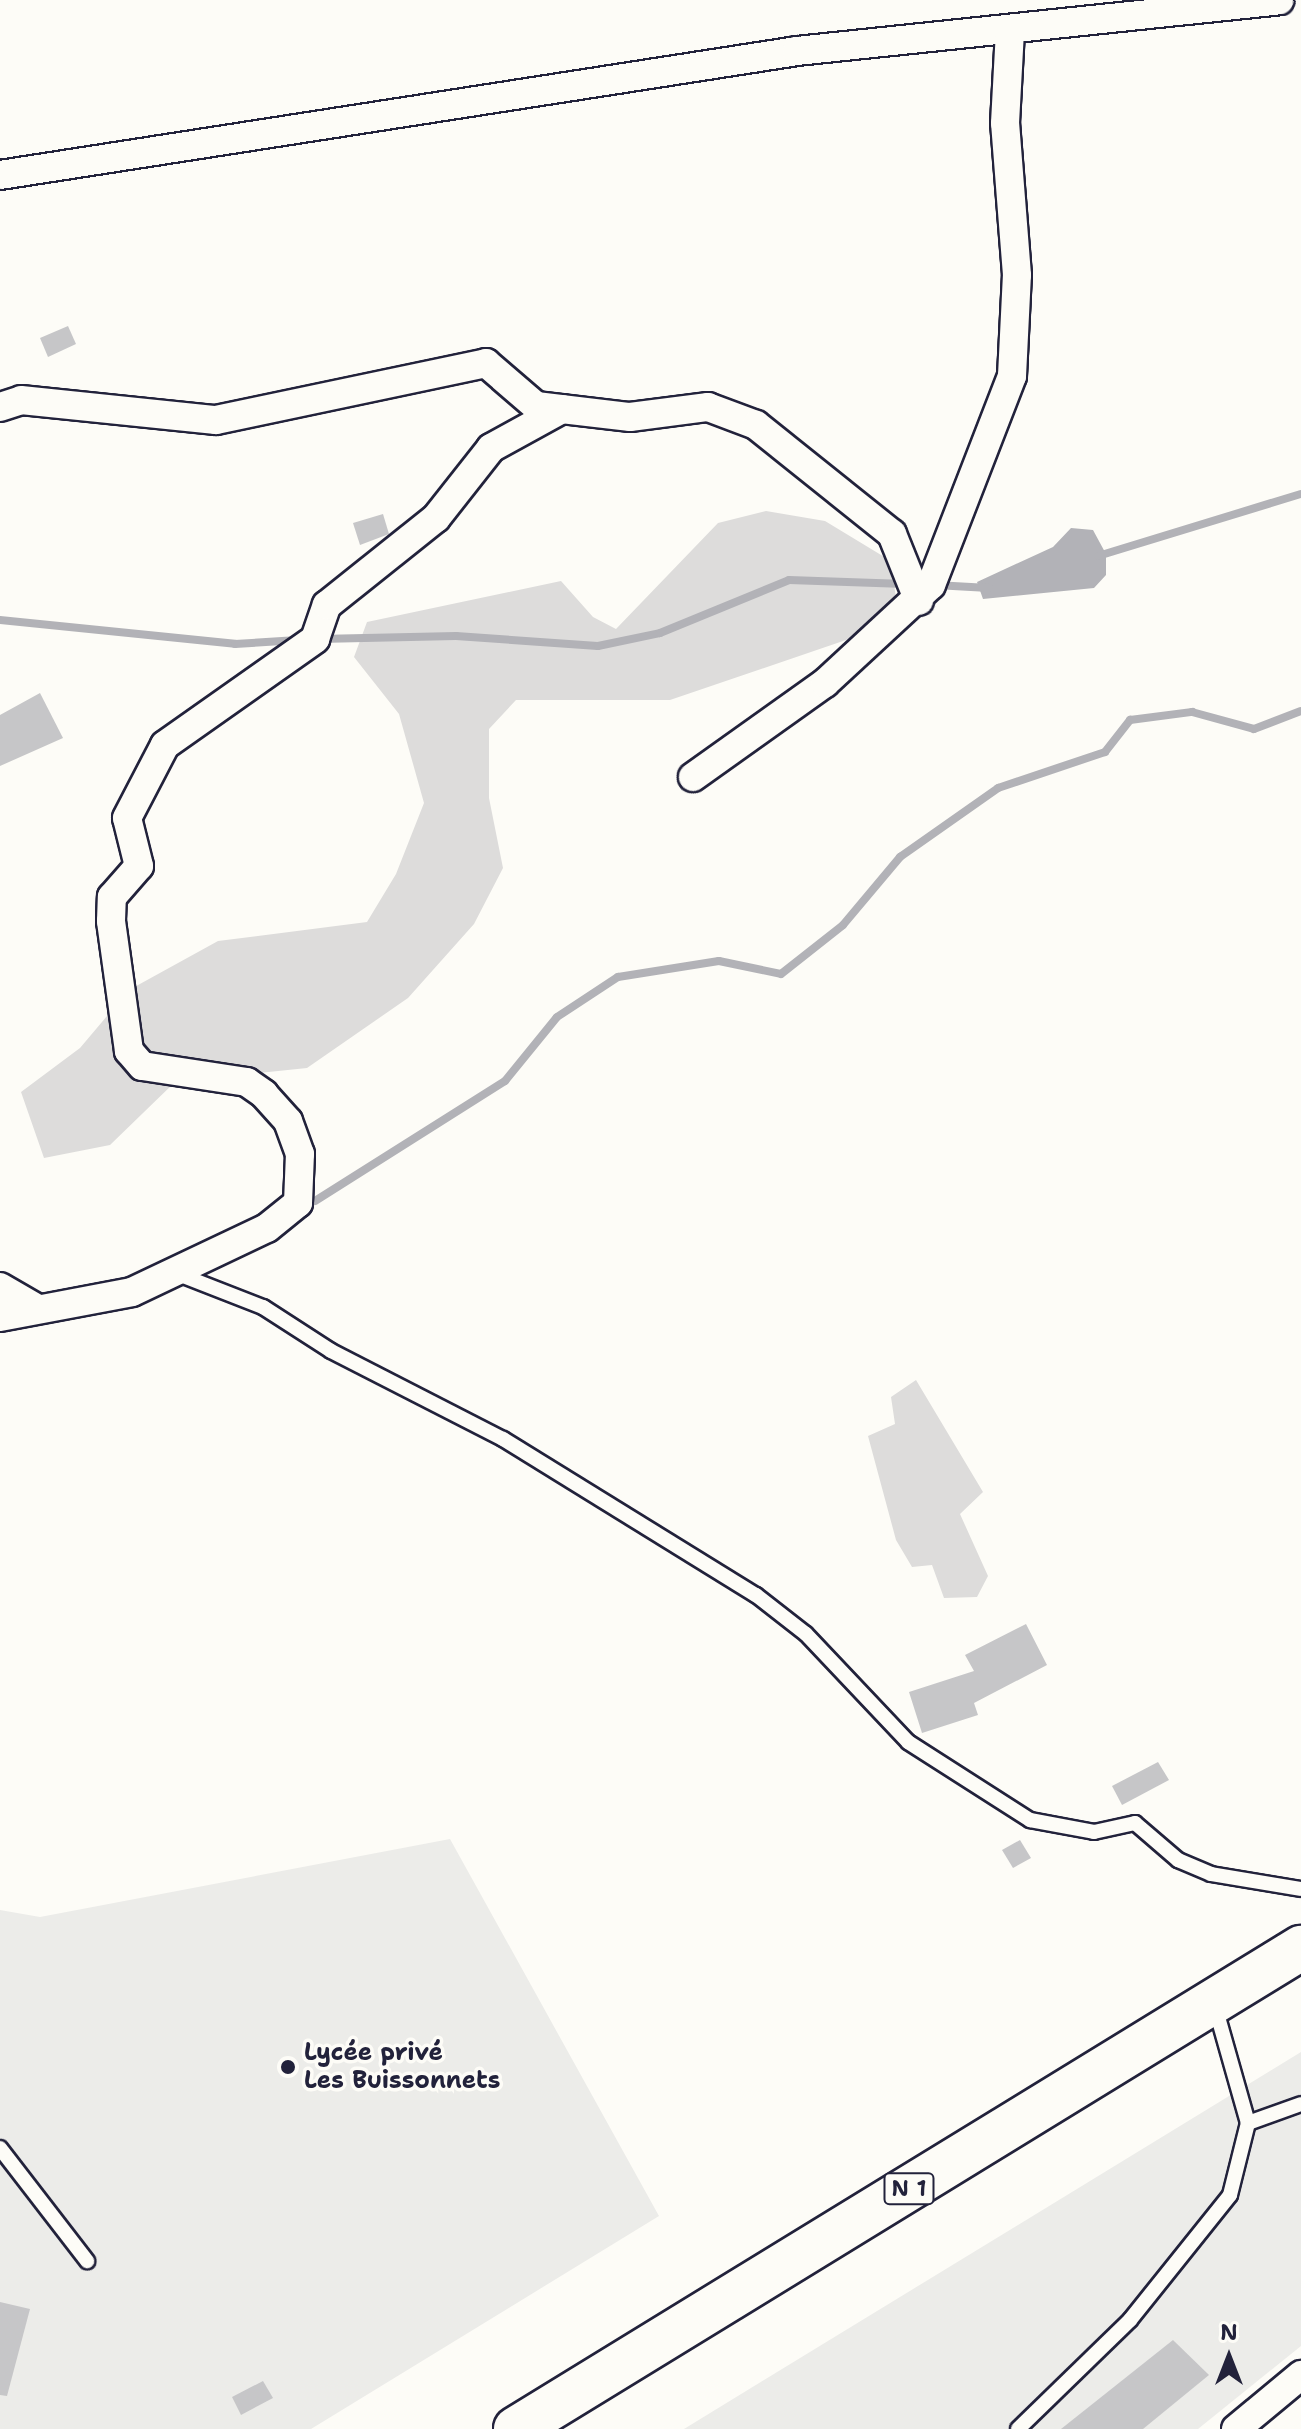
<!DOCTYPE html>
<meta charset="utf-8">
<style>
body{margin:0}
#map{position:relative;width:1301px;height:2429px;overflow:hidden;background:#fdfcf7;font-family:"Shantell Sans",sans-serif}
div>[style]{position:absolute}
.built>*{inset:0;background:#ecece9}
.green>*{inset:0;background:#dddcdb}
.water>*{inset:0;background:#b2b2b7}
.stream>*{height:8px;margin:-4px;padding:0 4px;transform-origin:4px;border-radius:4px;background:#b2b2b7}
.building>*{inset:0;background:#c6c6c8}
.roads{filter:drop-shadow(2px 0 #22223b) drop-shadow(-2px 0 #22223b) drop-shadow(0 2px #22223b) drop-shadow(0 -2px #22223b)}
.service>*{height:14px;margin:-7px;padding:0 7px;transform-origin:7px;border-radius:7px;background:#fdfcf7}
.minor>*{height:28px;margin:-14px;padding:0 14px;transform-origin:14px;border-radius:14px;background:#fdfcf7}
.trunk>*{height:44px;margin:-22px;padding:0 22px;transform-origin:22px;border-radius:22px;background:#fdfcf7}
.dots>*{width:22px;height:22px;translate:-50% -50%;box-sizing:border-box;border:4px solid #fdfcf7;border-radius:50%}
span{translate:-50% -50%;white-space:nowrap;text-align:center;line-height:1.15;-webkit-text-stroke:7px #fdfcf7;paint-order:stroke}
.shield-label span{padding:2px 6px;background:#fdfcf7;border:2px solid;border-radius:6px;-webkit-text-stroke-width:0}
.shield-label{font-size:22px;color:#22223b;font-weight:700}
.poi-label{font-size:24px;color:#22223b;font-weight:700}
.left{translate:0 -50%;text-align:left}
.north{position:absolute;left:1189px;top:2317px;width:80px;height:80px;-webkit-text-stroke:6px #fdfcf7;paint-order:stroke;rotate:0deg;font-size:22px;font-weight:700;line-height:32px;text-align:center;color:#22223b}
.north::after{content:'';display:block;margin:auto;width:28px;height:36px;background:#22223b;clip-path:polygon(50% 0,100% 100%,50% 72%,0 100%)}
</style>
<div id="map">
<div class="built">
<div style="clip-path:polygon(450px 1839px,659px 2216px,311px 2429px,0 2429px,0 1910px,40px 1917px)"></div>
<div style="clip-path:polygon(1301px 2052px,1301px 2346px,1198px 2429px,684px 2429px)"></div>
</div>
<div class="green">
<div style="clip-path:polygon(766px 511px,825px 521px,891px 561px,897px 606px,846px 640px,670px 700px,516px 700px,489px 729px,489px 798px,503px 868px,474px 924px,408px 998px,307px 1068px,175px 1082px,110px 1145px,44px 1158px,21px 1092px,80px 1048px,129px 990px,218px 941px,367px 922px,396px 874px,424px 803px,399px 714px,354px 657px,367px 622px,561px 581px,593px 617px,616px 629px,718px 523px)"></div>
<div style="clip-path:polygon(916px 1380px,983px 1492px,960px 1514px,988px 1576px,977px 1597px,944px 1598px,932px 1565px,912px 1567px,896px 1540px,868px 1436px,895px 1424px,891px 1397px)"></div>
</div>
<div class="water">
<div style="clip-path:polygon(1071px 528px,1093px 530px,1106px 554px,1106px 575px,1094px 588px,983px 599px,977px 582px,1053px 547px)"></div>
</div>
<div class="stream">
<div style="left:1098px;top:556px;width:212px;rotate:-17deg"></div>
<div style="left:935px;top:585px;width:54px;rotate:3.2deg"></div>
<div style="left:0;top:620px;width:236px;rotate:5.8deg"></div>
<div style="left:235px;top:644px;width:63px;rotate:-3.6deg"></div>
<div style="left:319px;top:639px;width:137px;rotate:-1.3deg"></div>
<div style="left:456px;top:636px;width:142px;rotate:4deg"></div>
<div style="left:598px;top:646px;width:63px;rotate:-11.8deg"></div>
<div style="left:660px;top:633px;width:139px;rotate:-22.3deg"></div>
<div style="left:789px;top:580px;width:116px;rotate:2deg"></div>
<div style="left:315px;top:1201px;width:225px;rotate:-32.3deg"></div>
<div style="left:505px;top:1081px;width:82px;rotate:-50.9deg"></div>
<div style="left:557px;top:1017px;width:73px;rotate:-33.3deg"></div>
<div style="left:618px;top:977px;width:102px;rotate:-9deg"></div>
<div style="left:719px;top:961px;width:63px;rotate:11.8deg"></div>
<div style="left:781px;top:974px;width:79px;rotate:-38.3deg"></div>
<div style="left:843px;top:925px;width:89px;rotate:-50deg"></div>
<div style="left:900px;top:857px;width:120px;rotate:-35.1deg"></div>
<div style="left:998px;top:788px;width:113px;rotate:-18.6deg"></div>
<div style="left:1105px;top:752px;width:41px;rotate:-52deg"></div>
<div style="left:1130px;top:720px;width:63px;rotate:-7.4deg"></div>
<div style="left:1192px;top:712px;width:64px;rotate:15.3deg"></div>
<div style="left:1254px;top:729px;width:50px;rotate:-21deg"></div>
</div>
<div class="building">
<div style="clip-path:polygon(68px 326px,76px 344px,48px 357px,40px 338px)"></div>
<div style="clip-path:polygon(383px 514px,389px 534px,360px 545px,353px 523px)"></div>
<div style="clip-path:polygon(40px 693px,63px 738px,0 766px,0 715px)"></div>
<div style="clip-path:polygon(1026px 1624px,1047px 1665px,974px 1703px,978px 1715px,922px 1733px,909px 1692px,974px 1671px,965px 1655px)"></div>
<div style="clip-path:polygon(1158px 1762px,1169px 1780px,1122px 1805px,1112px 1786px)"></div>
<div style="clip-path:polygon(1020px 1840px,1031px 1858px,1013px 1868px,1002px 1850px)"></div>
<div style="clip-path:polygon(0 2302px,30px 2309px,7px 2396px,0 2395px)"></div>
<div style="clip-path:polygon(1173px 2340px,1209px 2375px,1143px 2429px,1061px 2429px)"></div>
<div style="clip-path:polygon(263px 2381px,273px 2398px,241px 2415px,232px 2397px)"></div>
</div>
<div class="roads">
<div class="service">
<div style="left:173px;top:1272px;width:97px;rotate:21.3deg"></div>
<div style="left:263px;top:1307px;width:81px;rotate:32.9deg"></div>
<div style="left:331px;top:1351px;width:193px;rotate:27.1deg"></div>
<div style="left:503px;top:1439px;width:297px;rotate:31.7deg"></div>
<div style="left:756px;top:1595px;width:63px;rotate:38deg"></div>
<div style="left:806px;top:1634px;width:149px;rotate:46.6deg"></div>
<div style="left:908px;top:1742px;width:145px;rotate:32.6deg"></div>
<div style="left:1030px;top:1820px;width:65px;rotate:10.6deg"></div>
<div style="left:1094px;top:1832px;width:42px;rotate:-12.4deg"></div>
<div style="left:1135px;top:1823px;width:57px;rotate:40.7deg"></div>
<div style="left:1178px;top:1860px;width:36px;rotate:23deg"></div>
<div style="left:1211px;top:1874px;width:91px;rotate:9.5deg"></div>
<div style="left:1248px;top:2123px;width:56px;rotate:-19.7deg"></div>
<div style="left:0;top:2148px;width:143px;rotate:52.4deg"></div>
<div style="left:1018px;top:2429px;width:156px;rotate:-44.2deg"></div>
<div style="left:1130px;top:2320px;width:160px;rotate:-51.3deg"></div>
<div style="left:1230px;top:2195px;width:74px;rotate:-76deg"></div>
<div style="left:1248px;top:2123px;width:122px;rotate:-105.8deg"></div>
</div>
<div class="minor">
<div style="left:0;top:175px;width:807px;rotate:-8.84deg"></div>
<div style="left:797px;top:51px;width:485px;rotate:-6deg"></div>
<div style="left:0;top:407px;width:22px;rotate:-18deg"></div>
<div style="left:21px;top:400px;width:196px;rotate:5.9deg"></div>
<div style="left:216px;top:420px;width:276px;rotate:-11.9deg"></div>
<div style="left:486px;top:363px;width:66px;rotate:40.7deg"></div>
<div style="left:536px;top:406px;width:95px;rotate:6.7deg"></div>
<div style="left:630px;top:417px;width:79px;rotate:-7.3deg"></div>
<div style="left:708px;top:407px;width:51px;rotate:20.6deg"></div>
<div style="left:756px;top:425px;width:174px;rotate:38.7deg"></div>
<div style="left:892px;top:534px;width:72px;rotate:68.1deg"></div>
<div style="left:693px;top:777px;width:162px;rotate:-35.5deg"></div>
<div style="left:825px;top:683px;width:144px;rotate:-42.8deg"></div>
<div style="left:931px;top:585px;width:224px;rotate:-68.8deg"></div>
<div style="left:1012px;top:376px;width:101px;rotate:-87.2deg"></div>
<div style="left:1017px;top:275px;width:152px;rotate:-94.5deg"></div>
<div style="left:1005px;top:123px;width:93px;rotate:-86.9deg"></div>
<div style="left:0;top:1287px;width:42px;rotate:30.3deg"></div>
<div style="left:0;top:1317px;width:134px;rotate:-10.7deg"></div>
<div style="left:132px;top:1292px;width:149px;rotate:-25.4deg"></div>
<div style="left:267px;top:1228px;width:40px;rotate:-39deg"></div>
<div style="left:298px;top:1203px;width:49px;rotate:-87.7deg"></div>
<div style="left:300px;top:1154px;width:35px;rotate:-110deg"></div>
<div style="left:288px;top:1121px;width:36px;rotate:-132deg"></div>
<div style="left:264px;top:1094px;width:21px;rotate:-145deg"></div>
<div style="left:247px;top:1082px;width:106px;rotate:-171.3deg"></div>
<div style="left:142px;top:1066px;width:20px;rotate:-131deg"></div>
<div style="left:129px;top:1051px;width:131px;rotate:-97.9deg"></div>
<div style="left:111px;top:921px;width:24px;rotate:-88deg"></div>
<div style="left:112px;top:897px;width:41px;rotate:-48.9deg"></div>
<div style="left:139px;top:866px;width:49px;rotate:-104deg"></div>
<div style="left:127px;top:818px;width:82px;rotate:-62.5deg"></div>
<div style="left:165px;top:745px;width:184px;rotate:-35.2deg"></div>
<div style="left:315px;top:639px;width:36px;rotate:-71deg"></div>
<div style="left:327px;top:605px;width:139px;rotate:-38.6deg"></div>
<div style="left:436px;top:518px;width:89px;rotate:-51.8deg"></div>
<div style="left:491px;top:448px;width:81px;rotate:-28.8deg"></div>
<div style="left:1236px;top:2429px;width:85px;rotate:-39.7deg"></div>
</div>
<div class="trunk">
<div style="left:516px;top:2429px;width:921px;rotate:-31.5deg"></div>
</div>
</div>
<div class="dots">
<div style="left:288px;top:2067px;background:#22223b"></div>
</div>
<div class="shield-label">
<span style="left:909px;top:2189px">N 1</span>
</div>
<div class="poi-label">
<span class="left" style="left:304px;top:2067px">Lycée privé<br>Les Buissonnets</span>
</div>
<div class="north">N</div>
</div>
